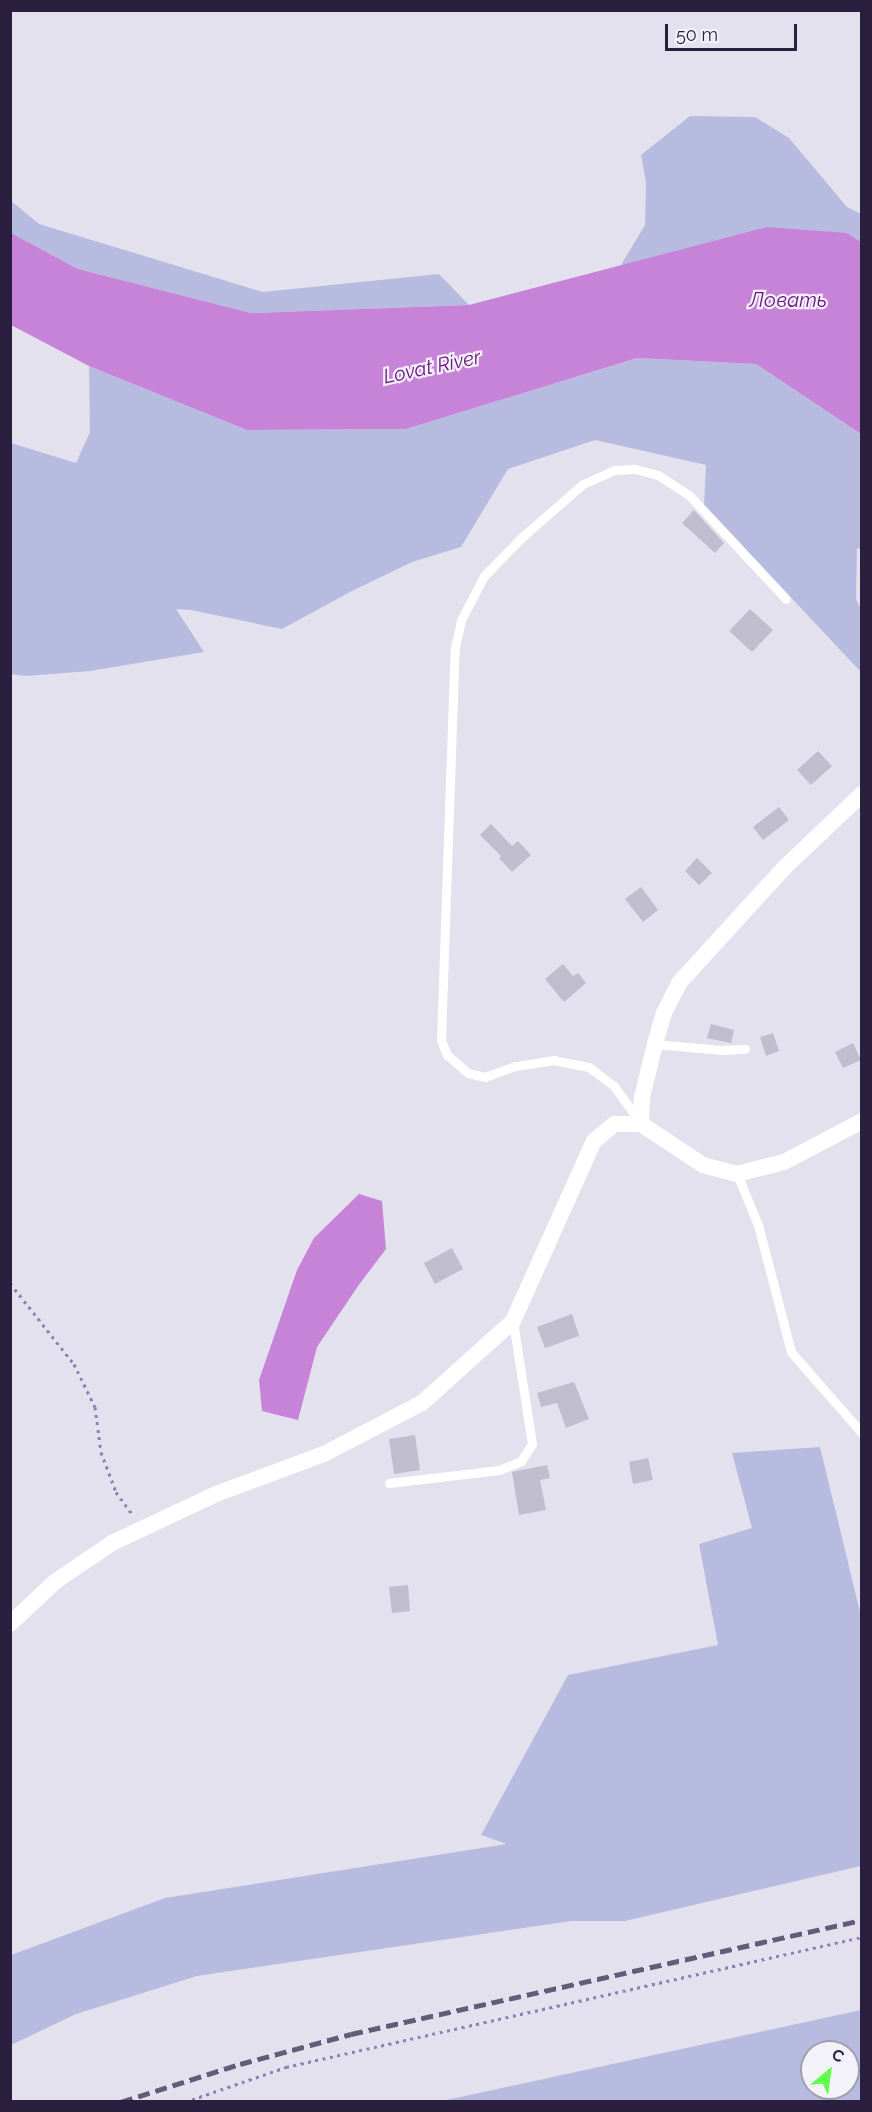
<!DOCTYPE html>
<meta charset="utf-8">
<style>
body{margin:0}
#map{position:relative;width:872px;height:2112px;overflow:hidden;background:#e3e1ed;font-family:Raleway,sans-serif}
div>[style]{position:absolute}
.green>*{inset:0;background:#b8bbe0}
.water>*{inset:0;background:#c683d7}
.building>*{inset:0;background:#c0bdce}
.path>*{height:3px;margin-top:-1.5px;transform-origin:0;background:repeating-linear-gradient(90deg,#907eb4 0 3px,transparent 0 7.5px)}
.service>*{height:9px;margin:-4.5px;padding:0 4.5px;transform-origin:4.5px;border-radius:4.5px;background:#fff}
.minor>*{height:16px;margin:-8px;padding:0 8px;transform-origin:8px;border-radius:8px;background:#fff}
.rail>*{height:4.5px;margin-top:-2.25px;transform-origin:0;background:repeating-linear-gradient(90deg,#665a7b 0 12px,transparent 0 18px)}
span{translate:-50% -50%;white-space:nowrap;text-align:center;line-height:1.15;-webkit-text-stroke:4.5px #f3f2f9;paint-order:stroke}
.water-label{font-size:20px;color:#6c1481;font-style:italic}
.frame{position:absolute;inset:0;border:12px solid #2b1f3f;pointer-events:none}
.north{position:absolute;left:800px;top:2040px;width:60px;height:60px;box-sizing:border-box;background:#f3f2f9;border:2px solid #a39eaf;border-radius:50%;rotate:29deg;font-size:16px;font-weight:700;line-height:24px;text-align:center;color:#2b1f3f}
.north::after{content:'';display:block;margin:auto;width:21px;height:27px;background:#61ff4d;clip-path:polygon(50% 0,100% 100%,50% 72%,0 100%)}
.scale{position:absolute;left:665px;top:24px;width:132px;height:27px;box-sizing:border-box;border:3px solid #2b1f3f;border-top:0;padding-left:8px;font-size:18px;line-height:21px;white-space:nowrap;color:#2b1f3f;-webkit-text-stroke:4px #f3f2f9;paint-order:stroke}
</style>
<div id="map">
<div class="green">
<div style="clip-path:polygon(690px 116px,755px 117px,789px 138px,847px 207px,861px 214px,861px 242px,847px 233px,621px 265px,645px 225px,646px 183px,641px 155px)"></div>
<div style="clip-path:polygon(10px 200px,39px 224px,263px 292px,439px 274px,469px 305px,251px 313px,78px 269px,11px 233px)"></div>
<div style="clip-path:polygon(637px 358px,756px 364px,861px 434px,862px 549px,857px 548px,856px 599px,861px 609px,861px 672px,704px 505px,706px 465px,595px 440px,508px 469px,461px 547px,412px 562px,350px 592px,282px 629px,191px 610px,176px 609px,204px 652px,90px 671px,26px 676px,11px 674px,11px 443px,76px 463px,90px 432px,89px 366px,247px 430px,406px 429px)"></div>
<div style="clip-path:polygon(820px 1447px,861px 1616px,861px 1866px,625px 1921px,571px 1921px,197px 1976px,76px 2014px,11px 2045px,11px 1955px,165px 1898px,507px 1844px,481px 1835px,568px 1675px,718px 1645px,699px 1544px,752px 1528px,732px 1453px)"></div>
<div style="clip-path:polygon(evenodd,861px 2010px,861px 2101px,442px 2101px,861px 2010px,812px 2052px,848px 2052px,848px 2088px,812px 2088px,812px 2052px)"></div>
</div>
<div class="water">
<div style="clip-path:polygon(767px 227px,847px 233px,861px 242px,861px 434px,756px 364px,637px 358px,406px 429px,247px 430px,89px 366px,11px 325px,11px 233px,78px 269px,251px 313px,469px 305px)"></div>
<div style="clip-path:polygon(359px 1194px,382px 1201px,386px 1249px,358px 1286px,317px 1347px,298px 1420px,262px 1411px,259px 1380px,297px 1270px,314px 1238px)"></div>
</div>
<div class="building">
<div style="clip-path:polygon(694px 510px,724px 543px,715px 553px,682px 523px)"></div>
<div style="clip-path:polygon(750px 609px,773px 630px,752px 652px,729px 631px)"></div>
<div style="clip-path:polygon(818px 751px,832px 766px,811px 785px,797px 770px)"></div>
<div style="clip-path:polygon(779px 807px,789px 820px,763px 840px,753px 827px)"></div>
<div style="clip-path:polygon(491px 824px,512px 846px,518px 841px,531px 855px,512px 872px,499px 858px,501px 856px,480px 835px)"></div>
<div style="clip-path:polygon(697px 858px,712px 873px,699px 885px,685px 871px)"></div>
<div style="clip-path:polygon(641px 887px,658px 910px,643px 922px,625px 899px)"></div>
<div style="clip-path:polygon(563px 964px,573px 976px,578px 973px,586px 983px,564px 1002px,545px 979px)"></div>
<div style="clip-path:polygon(711px 1024px,734px 1030px,731px 1043px,707px 1038px)"></div>
<div style="clip-path:polygon(773px 1033px,779px 1051px,766px 1056px,760px 1037px)"></div>
<div style="clip-path:polygon(853px 1043px,861px 1060px,843px 1068px,835px 1052px)"></div>
<div style="clip-path:polygon(452px 1248px,463px 1269px,435px 1284px,424px 1263px)"></div>
<div style="clip-path:polygon(572px 1314px,579px 1336px,545px 1348px,537px 1327px)"></div>
<div style="clip-path:polygon(574px 1382px,589px 1419px,566px 1428px,557px 1403px,541px 1407px,537px 1393px)"></div>
<div style="clip-path:polygon(415px 1435px,420px 1470px,394px 1474px,389px 1439px)"></div>
<div style="clip-path:polygon(648px 1458px,653px 1480px,633px 1484px,629px 1462px)"></div>
<div style="clip-path:polygon(547px 1465px,550px 1478px,540px 1480px,546px 1510px,519px 1515px,512px 1472px)"></div>
<div style="clip-path:polygon(408px 1585px,410px 1611px,392px 1613px,389px 1587px)"></div>
</div>
<div class="path">
<div style="left:10px;top:1283px;width:103px;rotate:51.7deg"></div>
<div style="left:74px;top:1364px;width:48px;rotate:64deg"></div>
<div style="left:95px;top:1407px;width:45px;rotate:82.4deg"></div>
<div style="left:101px;top:1452px;width:43px;rotate:69.4deg"></div>
<div style="left:116px;top:1492px;width:29px;rotate:54deg"></div>
<div style="left:185px;top:2102px;width:107px;rotate:-19.1deg"></div>
<div style="left:286px;top:2067px;width:590px;rotate:-12.72deg"></div>
</div>
<div class="service">
<div style="left:655px;top:1044px;width:68px;rotate:5deg"></div>
<div style="left:723px;top:1050px;width:22px;rotate:-3deg"></div>
<div style="left:640px;top:1122px;width:44px;rotate:-125.8deg"></div>
<div style="left:614px;top:1086px;width:31px;rotate:-143deg"></div>
<div style="left:589px;top:1067px;width:36px;rotate:-169deg"></div>
<div style="left:554px;top:1060px;width:39px;rotate:171deg"></div>
<div style="left:515px;top:1066px;width:32px;rotate:160deg"></div>
<div style="left:485px;top:1077px;width:17px;rotate:-167deg"></div>
<div style="left:468px;top:1073px;width:28px;rotate:-139deg"></div>
<div style="left:447px;top:1055px;width:16px;rotate:-112deg"></div>
<div style="left:441px;top:1040px;width:393px;rotate:-88deg"></div>
<div style="left:455px;top:647px;width:28px;rotate:-77deg"></div>
<div style="left:461px;top:620px;width:50px;rotate:-62.4deg"></div>
<div style="left:484px;top:576px;width:53px;rotate:-45.8deg"></div>
<div style="left:521px;top:538px;width:82px;rotate:-41.1deg"></div>
<div style="left:583px;top:484px;width:34px;rotate:-24deg"></div>
<div style="left:614px;top:470px;width:21px;rotate:-3deg"></div>
<div style="left:635px;top:469px;width:24px;rotate:15deg"></div>
<div style="left:658px;top:475px;width:37px;rotate:33deg"></div>
<div style="left:689px;top:495px;width:142px;rotate:47deg"></div>
<div style="left:737px;top:1174px;width:55px;rotate:67.6deg"></div>
<div style="left:758px;top:1225px;width:131px;rotate:75.4deg"></div>
<div style="left:791px;top:1352px;width:108px;rotate:48.8deg"></div>
<div style="left:389px;top:1483px;width:111px;rotate:-6.7deg"></div>
<div style="left:499px;top:1470px;width:24px;rotate:-22deg"></div>
<div style="left:521px;top:1461px;width:20px;rotate:-57deg"></div>
<div style="left:532px;top:1444px;width:124px;rotate:-98.8deg"></div>
</div>
<div class="minor">
<div style="left:641px;top:1124px;width:74px;rotate:33.5deg"></div>
<div style="left:703px;top:1165px;width:35px;rotate:15deg"></div>
<div style="left:737px;top:1174px;width:49px;rotate:-14.3deg"></div>
<div style="left:784px;top:1162px;width:88px;rotate:-27.7deg"></div>
<div style="left:10px;top:1624px;width:63px;rotate:-43.1deg"></div>
<div style="left:56px;top:1581px;width:68px;rotate:-34.2deg"></div>
<div style="left:112px;top:1543px;width:115px;rotate:-25.2deg"></div>
<div style="left:216px;top:1494px;width:115px;rotate:-20.3deg"></div>
<div style="left:324px;top:1454px;width:110px;rotate:-27.5deg"></div>
<div style="left:422px;top:1403px;width:122px;rotate:-42deg"></div>
<div style="left:513px;top:1321px;width:197px;rotate:-65.8deg"></div>
<div style="left:594px;top:1141px;width:26px;rotate:-40deg"></div>
<div style="left:614px;top:1124px;width:27px"></div>
<div style="left:641px;top:1124px;width:27px;rotate:-88deg"></div>
<div style="left:642px;top:1097px;width:55px;rotate:-76.2deg"></div>
<div style="left:655px;top:1044px;width:32px;rotate:-74deg"></div>
<div style="left:664px;top:1013px;width:34px;rotate:-63deg"></div>
<div style="left:679px;top:983px;width:156px;rotate:-47.6deg"></div>
<div style="left:784px;top:868px;width:108px;rotate:-43.5deg"></div>
</div>
<div class="rail">
<div style="left:121px;top:2102px;width:125px;rotate:-17.7deg"></div>
<div style="left:240px;top:2064px;width:115px;rotate:-15.1deg"></div>
<div style="left:351px;top:2034px;width:524px;rotate:-12.58deg"></div>
</div>
<div class="water-label">
<span style="left:788px;top:300px">Ловать</span>
<span style="left:432px;top:367px;rotate:-12deg">Lovat River</span>
</div>
<div class="frame"></div>
<div class="north">С</div>
<div class="scale">50 m</div>
</div>
